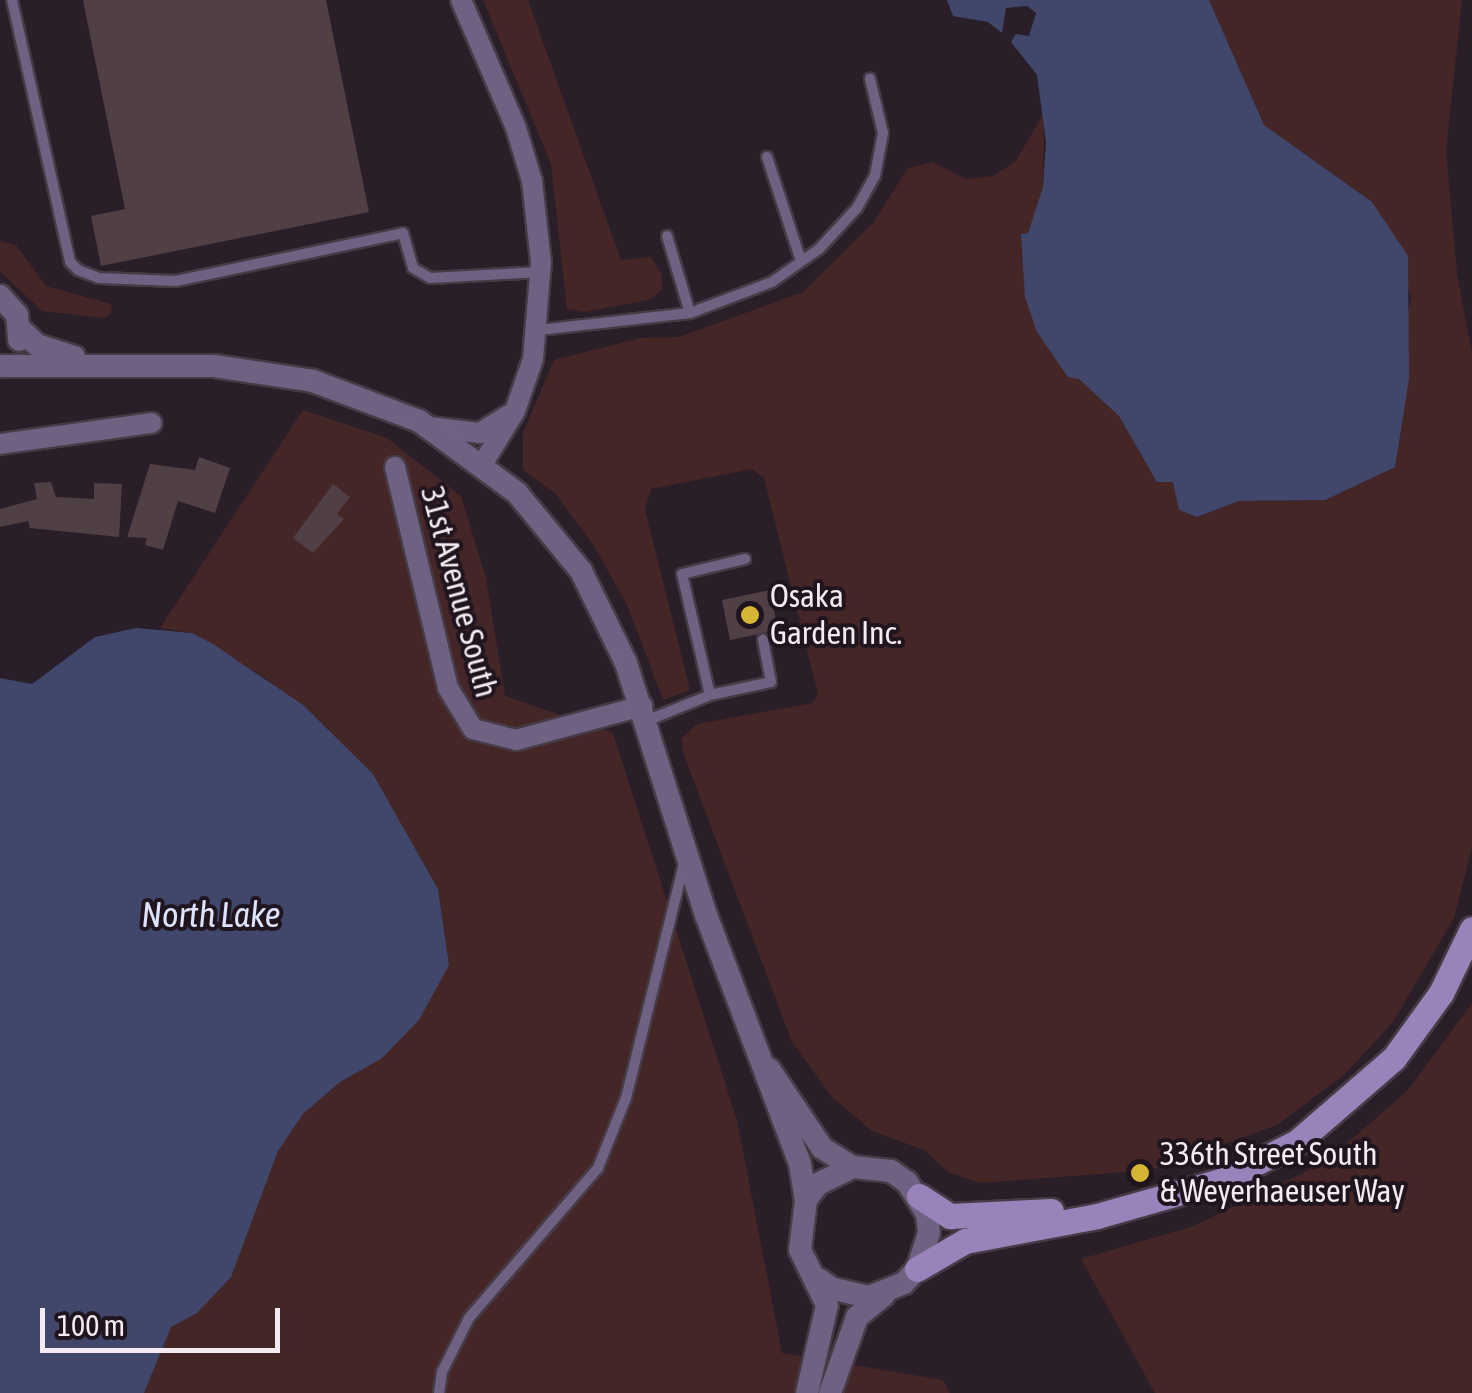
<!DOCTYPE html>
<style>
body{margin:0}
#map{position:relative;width:1472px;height:1393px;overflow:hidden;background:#2a1e29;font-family:"Asap Condensed",sans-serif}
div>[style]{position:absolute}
.green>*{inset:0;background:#452627}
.water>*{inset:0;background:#41476b}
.building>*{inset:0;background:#513f46}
.roads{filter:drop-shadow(2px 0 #463b45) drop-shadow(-2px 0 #463b45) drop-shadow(0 2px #463b45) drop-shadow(0 -2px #463b45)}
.service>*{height:10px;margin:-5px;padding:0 5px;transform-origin:5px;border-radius:5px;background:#6e6182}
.minor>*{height:20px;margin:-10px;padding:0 10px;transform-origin:10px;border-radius:10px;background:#6e6182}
.tertiary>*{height:22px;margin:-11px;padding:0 11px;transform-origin:11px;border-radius:11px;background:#6e6182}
.secondary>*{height:25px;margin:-12.5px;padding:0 12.5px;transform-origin:12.5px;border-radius:12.5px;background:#9983ba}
.dots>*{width:28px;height:28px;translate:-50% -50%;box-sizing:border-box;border:5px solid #20151f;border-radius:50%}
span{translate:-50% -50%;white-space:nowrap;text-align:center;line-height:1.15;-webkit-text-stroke:8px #20151f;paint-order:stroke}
.street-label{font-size:32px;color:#f3eaf2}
.poi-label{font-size:32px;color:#f3eaf2}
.left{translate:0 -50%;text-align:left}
.water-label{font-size:35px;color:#dee3fd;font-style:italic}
.scale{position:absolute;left:40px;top:1308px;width:240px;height:45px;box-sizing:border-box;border:5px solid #f3eaf2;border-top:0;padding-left:12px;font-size:30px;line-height:35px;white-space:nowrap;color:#f3eaf2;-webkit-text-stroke:8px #20151f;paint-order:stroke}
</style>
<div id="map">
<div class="green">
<div style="clip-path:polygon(483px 0,528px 0,621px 260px,651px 257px,662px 275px,662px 290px,648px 300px,585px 312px,567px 309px,551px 164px)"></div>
<div style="clip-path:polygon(1209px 0,1462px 0,1446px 151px,1457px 274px,1472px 353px,1472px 848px,1454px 918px,1393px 1022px,1345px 1074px,1277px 1125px,1152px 1170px,980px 1183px,948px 1172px,924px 1150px,872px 1131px,832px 1097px,792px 1042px,684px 755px,681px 739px,697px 724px,813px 703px,818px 694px,764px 478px,752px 469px,651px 489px,645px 510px,690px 690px,663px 700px,628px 607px,594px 546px,555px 493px,523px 470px,523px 433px,554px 360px,640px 338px,679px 337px,803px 292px,873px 223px,908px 168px,932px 162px,966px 179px,993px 176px,1015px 162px,1044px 113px,1043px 187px,1028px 233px,1022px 234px,1079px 379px,1119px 416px,1173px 482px,1184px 510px,1197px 517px,1239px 501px,1325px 500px,1409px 379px,1404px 325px,1412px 297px,1372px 202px,1264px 125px)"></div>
<div style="clip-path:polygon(0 241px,16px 245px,46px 286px,111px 304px,112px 312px,105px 318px,42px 311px,0 271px)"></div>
<div style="clip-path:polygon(303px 410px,387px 438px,461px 496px,486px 578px,505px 696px,613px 733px,737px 1120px,782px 1353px,943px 1380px,950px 1393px,144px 1393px,171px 1326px,197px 1313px,246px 1229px,278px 1151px,303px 1114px,340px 1082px,381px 1059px,449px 965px,438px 889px,373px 774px,267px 679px,192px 633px,160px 628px)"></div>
<div style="clip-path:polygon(1472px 1003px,1472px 1393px,1155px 1393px,1081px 1259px,1194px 1226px,1327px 1161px,1408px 1090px)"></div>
</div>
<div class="water">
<div style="clip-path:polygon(947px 0,1209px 0,1264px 125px,1372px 202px,1408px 256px,1409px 379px,1395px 467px,1325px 500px,1239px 501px,1197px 517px,1179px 510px,1173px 482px,1157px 482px,1119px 416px,1079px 379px,1068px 377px,1037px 332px,1025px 297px,1021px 234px,1028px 233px,1043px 187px,1046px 142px,1037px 75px,1011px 42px,1016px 34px,1029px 36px,1036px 13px,1027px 6px,1006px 8px,1002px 33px,988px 22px,953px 16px)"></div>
<div style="clip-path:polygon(136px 628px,192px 633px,213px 644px,303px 705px,373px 774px,438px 889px,449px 965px,419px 1020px,381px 1059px,340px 1082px,303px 1114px,278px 1151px,231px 1277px,197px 1313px,171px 1327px,144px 1393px,0 1393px,0 678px,32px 684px,95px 637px)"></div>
</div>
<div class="building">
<div style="clip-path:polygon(83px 0,326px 0,369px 212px,101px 266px,91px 216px,125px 209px)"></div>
<div style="clip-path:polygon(199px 457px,230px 468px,215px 513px,178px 501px,163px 550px,145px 545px,147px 538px,127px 537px,150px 464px,195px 470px)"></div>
<div style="clip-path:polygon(51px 482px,56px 497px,94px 499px,94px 483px,122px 484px,119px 537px,30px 528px,28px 521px,0 527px,0 509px,37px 499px,34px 483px)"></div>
<div style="clip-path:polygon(333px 484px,350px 497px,337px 514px,344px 519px,313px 553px,293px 538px)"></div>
<div style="clip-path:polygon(770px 590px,778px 630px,730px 640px,722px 600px)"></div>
</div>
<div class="roads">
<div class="service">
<div style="left:12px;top:0;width:268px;rotate:77.5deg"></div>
<div style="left:70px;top:262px;width:11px;rotate:45deg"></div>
<div style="left:78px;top:270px;width:22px;rotate:21deg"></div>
<div style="left:99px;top:278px;width:77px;rotate:2.2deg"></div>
<div style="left:176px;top:281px;width:232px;rotate:-11.9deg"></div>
<div style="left:403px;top:233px;width:36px;rotate:74deg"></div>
<div style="left:413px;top:268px;width:20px;rotate:30deg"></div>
<div style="left:430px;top:278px;width:111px;rotate:-3.1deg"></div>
<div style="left:767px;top:157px;width:109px;rotate:71.9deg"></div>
<div style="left:667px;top:236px;width:80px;rotate:73.4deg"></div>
<div style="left:539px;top:330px;width:152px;rotate:-6.4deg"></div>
<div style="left:690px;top:313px;width:88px;rotate:-20.7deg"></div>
<div style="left:772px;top:282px;width:57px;rotate:-35.1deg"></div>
<div style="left:819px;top:249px;width:56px;rotate:-47.2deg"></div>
<div style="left:857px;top:208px;width:37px;rotate:-61deg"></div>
<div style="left:875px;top:176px;width:44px;rotate:-79.5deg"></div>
<div style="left:883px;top:133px;width:56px;rotate:-103.5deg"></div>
<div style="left:710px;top:695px;width:124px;rotate:-103deg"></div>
<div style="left:682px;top:574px;width:65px;rotate:-13.4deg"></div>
<div style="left:646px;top:721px;width:69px;rotate:-22.1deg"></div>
<div style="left:710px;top:695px;width:62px;rotate:-12deg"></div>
<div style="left:771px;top:682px;width:43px;rotate:-100.8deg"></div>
<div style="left:439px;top:1393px;width:21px;rotate:-82deg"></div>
<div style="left:442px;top:1372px;width:60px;rotate:-63.4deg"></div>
<div style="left:469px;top:1318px;width:198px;rotate:-49.3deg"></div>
<div style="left:598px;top:1168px;width:75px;rotate:-68.2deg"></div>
<div style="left:626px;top:1098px;width:241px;rotate:-76.1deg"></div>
</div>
<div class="minor">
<div style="left:461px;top:0;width:139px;rotate:66.7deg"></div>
<div style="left:516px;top:128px;width:55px;rotate:73.2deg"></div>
<div style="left:532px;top:181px;width:81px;rotate:83.7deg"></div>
<div style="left:541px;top:262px;width:97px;rotate:94.7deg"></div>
<div style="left:533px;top:359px;width:55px;rotate:109.1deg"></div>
<div style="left:515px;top:411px;width:61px;rotate:121.6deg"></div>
<div style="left:429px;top:427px;width:51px;rotate:6.7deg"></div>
<div style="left:480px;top:433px;width:34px;rotate:-32deg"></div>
<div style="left:0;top:444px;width:153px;rotate:-7.9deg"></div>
<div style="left:395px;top:467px;width:227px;rotate:76.5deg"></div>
<div style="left:448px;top:688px;width:48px;rotate:58.6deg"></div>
<div style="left:473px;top:729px;width:44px;rotate:14.3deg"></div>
<div style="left:516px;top:740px;width:131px;rotate:-15.1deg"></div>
</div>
<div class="tertiary">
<div style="left:0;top:296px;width:25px;rotate:48deg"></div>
<div style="left:17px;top:315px;width:25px;rotate:85deg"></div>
<div style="left:20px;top:329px;width:23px;rotate:43deg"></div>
<div style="left:37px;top:345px;width:39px;rotate:18deg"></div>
<div style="left:2px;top:366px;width:212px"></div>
<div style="left:214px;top:366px;width:100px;rotate:8.6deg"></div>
<div style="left:313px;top:381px;width:113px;rotate:20.7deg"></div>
<div style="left:419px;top:421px;width:122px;rotate:36.3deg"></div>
<div style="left:517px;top:493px;width:101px;rotate:50.6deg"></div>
<div style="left:581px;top:571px;width:102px;rotate:63.9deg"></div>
<div style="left:626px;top:663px;width:264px;rotate:72.4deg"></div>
<div style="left:706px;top:915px;width:266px;rotate:69.3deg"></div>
<div style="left:800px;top:1164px;width:36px;rotate:81deg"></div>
<div style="left:769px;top:1069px;width:95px;rotate:56.1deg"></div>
<div style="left:822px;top:1148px;width:36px;rotate:32deg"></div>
<div style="left:807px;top:1393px;width:90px;rotate:-77.2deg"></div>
<div style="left:827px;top:1305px;width:61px;rotate:-116.1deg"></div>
<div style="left:800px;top:1250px;width:50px;rotate:-83.2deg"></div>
<div style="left:806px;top:1200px;width:20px;rotate:-53deg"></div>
<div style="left:818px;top:1184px;width:39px;rotate:-26deg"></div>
<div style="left:853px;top:1167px;width:38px;rotate:6deg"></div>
<div style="left:891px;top:1171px;width:19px;rotate:35deg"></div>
<div style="left:907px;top:1182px;width:38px;rotate:58deg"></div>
<div style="left:927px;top:1214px;width:19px;rotate:84deg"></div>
<div style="left:929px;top:1233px;width:38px;rotate:108deg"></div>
<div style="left:917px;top:1269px;width:19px;rotate:133deg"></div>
<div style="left:904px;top:1283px;width:38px;rotate:158deg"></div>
<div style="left:869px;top:1297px;width:37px;rotate:-167deg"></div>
<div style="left:833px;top:1289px;width:18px;rotate:-146deg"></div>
<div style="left:830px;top:1393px;width:81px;rotate:-70.4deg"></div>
<div style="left:857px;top:1317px;width:35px;rotate:-39deg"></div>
</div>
<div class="secondary">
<div style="left:919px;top:1196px;width:37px;rotate:33deg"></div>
<div style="left:950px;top:1216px;width:101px;rotate:-2.8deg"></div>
<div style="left:917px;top:1269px;width:56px;rotate:-30.3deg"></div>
<div style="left:965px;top:1241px;width:134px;rotate:-10.7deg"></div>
<div style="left:1097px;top:1216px;width:128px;rotate:-15.9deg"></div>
<div style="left:1220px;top:1181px;width:86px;rotate:-26.9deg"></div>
<div style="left:1297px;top:1142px;width:128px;rotate:-40.9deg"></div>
<div style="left:1394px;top:1058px;width:80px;rotate:-54.1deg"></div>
<div style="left:1441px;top:993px;width:71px;rotate:-64.2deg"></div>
</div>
</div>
<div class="dots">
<div style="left:750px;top:615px;background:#d5b534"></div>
<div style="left:1140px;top:1173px;background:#d5b534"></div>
</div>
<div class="street-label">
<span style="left:459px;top:592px;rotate:75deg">31st Avenue South</span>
</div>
<div class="poi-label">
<span class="left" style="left:770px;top:615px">Osaka<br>Garden Inc.</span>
<span class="left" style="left:1160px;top:1173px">336th Street South<br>&amp; Weyerhaeuser Way</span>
</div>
<div class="water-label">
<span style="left:211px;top:914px">North Lake</span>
</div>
<div class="scale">100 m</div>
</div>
